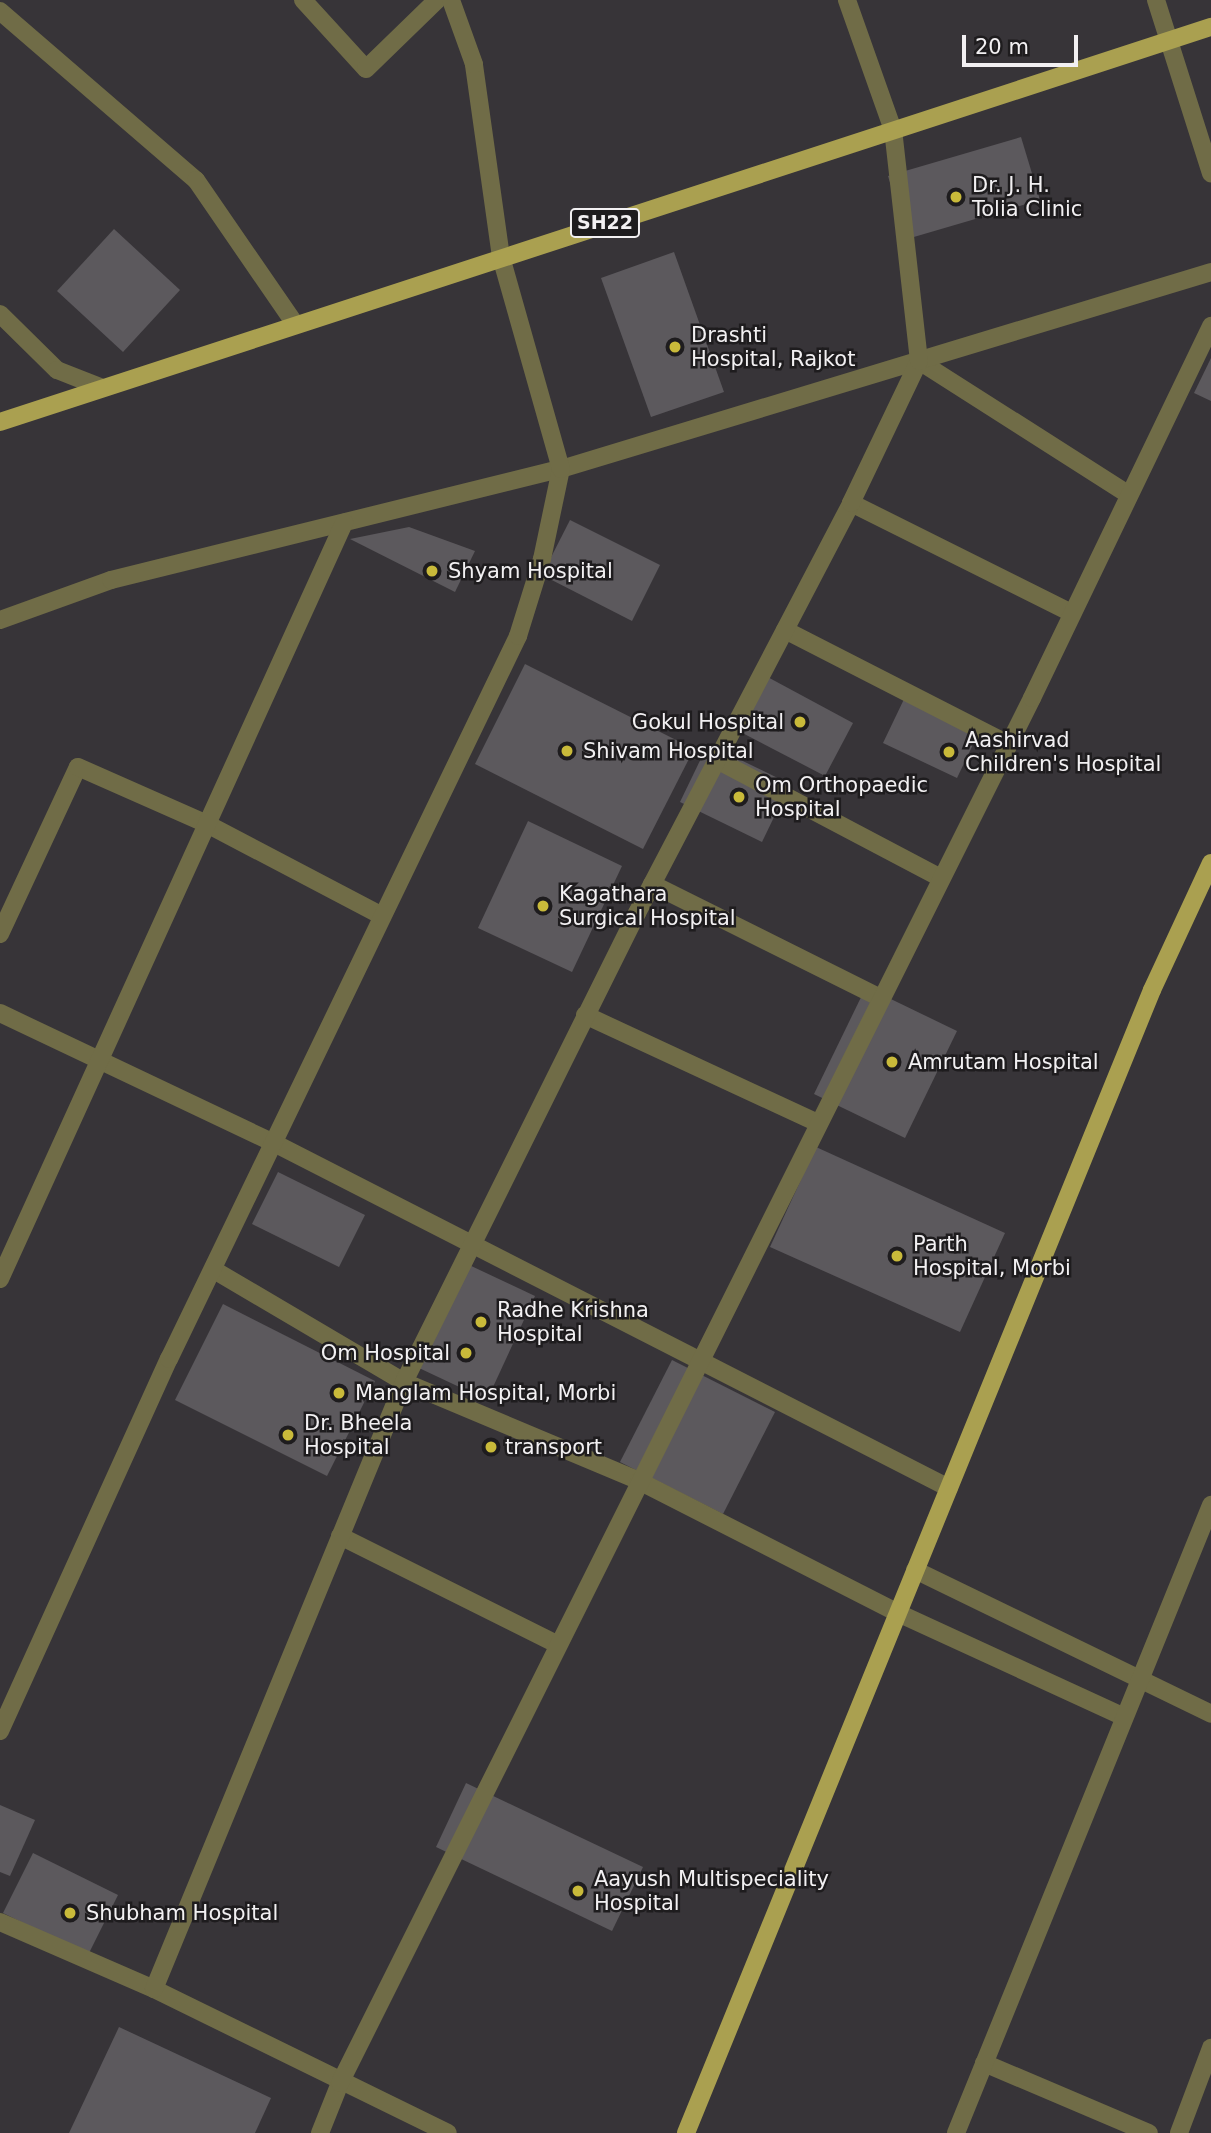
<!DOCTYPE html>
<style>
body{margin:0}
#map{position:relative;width:1211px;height:2133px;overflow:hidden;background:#373438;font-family:"DejaVu Sans",sans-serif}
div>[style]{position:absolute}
.building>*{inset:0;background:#5c595d}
.minor>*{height:18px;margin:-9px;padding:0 9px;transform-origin:9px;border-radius:9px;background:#706c47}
.major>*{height:18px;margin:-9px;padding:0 9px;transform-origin:9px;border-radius:9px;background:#aaa050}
.dots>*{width:19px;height:19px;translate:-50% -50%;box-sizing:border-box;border:4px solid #1e1c1e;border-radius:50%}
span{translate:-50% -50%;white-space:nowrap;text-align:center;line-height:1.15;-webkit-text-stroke:5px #1e1c1e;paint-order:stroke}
.shield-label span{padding:2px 5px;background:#1e1c1e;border:2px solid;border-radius:5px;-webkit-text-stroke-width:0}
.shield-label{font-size:19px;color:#f2f0f2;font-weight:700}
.poi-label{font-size:21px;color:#f2f0f2}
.left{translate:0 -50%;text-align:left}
.right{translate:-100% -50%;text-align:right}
.scale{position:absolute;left:962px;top:35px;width:116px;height:32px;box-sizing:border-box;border:4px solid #f2f0f2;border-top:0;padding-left:9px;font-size:21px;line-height:24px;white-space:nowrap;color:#f2f0f2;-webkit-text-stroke:5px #1e1c1e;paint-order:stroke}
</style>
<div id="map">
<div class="building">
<div style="clip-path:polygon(1021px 137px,1040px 200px,907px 239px,888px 176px)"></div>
<div style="clip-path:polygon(114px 229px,180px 290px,123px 352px,57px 291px)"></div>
<div style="clip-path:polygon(674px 252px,724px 392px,651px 417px,601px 278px)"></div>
<div style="clip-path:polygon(1211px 358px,1211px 401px,1194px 393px)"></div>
<div style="clip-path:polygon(570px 520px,660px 565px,632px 621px,542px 575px)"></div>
<div style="clip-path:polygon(409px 527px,475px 551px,455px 592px,350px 539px)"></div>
<div style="clip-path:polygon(525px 664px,694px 749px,643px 849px,475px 764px)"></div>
<div style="clip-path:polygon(760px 673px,853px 723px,825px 776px,731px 727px)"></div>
<div style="clip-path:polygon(906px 695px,980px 730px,957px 778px,883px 743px)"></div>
<div style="clip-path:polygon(708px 744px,790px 784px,762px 842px,680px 802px)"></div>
<div style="clip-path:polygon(528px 821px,622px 866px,572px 972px,478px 928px)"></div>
<div style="clip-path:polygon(866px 987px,957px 1031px,905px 1138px,814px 1094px)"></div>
<div style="clip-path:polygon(816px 1147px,1005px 1233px,960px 1332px,770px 1247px)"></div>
<div style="clip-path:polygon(278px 1172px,365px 1215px,339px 1267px,252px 1224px)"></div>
<div style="clip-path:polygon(467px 1264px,535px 1296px,487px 1400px,419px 1368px)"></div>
<div style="clip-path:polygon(223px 1304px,375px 1381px,327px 1476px,175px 1400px)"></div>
<div style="clip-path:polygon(672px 1360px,775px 1412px,723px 1514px,620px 1462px)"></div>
<div style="clip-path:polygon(466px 1783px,643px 1867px,612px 1931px,436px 1847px)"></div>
<div style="clip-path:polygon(0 1805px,35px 1820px,10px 1876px,0 1872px)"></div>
<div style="clip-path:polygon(33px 1853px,118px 1895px,88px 1955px,3px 1913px)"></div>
<div style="clip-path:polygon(119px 2027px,271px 2098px,255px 2133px,69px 2133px)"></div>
</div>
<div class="minor">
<div style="left:303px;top:0;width:93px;rotate:47.6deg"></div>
<div style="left:366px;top:69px;width:99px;rotate:-44.2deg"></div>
<div style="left:1156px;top:0;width:182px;rotate:72.4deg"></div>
<div style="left:0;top:11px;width:259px;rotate:40.8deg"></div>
<div style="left:196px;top:180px;width:175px;rotate:55.5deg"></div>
<div style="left:0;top:314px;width:80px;rotate:44.5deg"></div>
<div style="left:57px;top:370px;width:46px;rotate:21.6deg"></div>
<div style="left:919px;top:361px;width:249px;rotate:32.5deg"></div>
<div style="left:851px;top:503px;width:247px;rotate:26.5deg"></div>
<div style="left:0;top:620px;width:118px;rotate:-19.8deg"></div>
<div style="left:111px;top:580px;width:463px;rotate:-13.9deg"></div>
<div style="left:561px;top:469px;width:679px;rotate:-16.86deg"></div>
<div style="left:785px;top:630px;width:250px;rotate:27.1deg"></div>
<div style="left:717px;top:760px;width:253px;rotate:27.8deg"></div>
<div style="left:652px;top:884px;width:256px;rotate:26.5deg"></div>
<div style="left:0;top:934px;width:184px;rotate:-65deg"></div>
<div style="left:78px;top:767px;width:141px;rotate:23.8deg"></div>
<div style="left:207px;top:824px;width:198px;rotate:27.7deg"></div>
<div style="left:0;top:1013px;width:303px;rotate:25.4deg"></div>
<div style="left:274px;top:1143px;width:758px;rotate:27.07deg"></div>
<div style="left:585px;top:1015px;width:257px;rotate:24.9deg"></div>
<div style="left:214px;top:1270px;width:221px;rotate:30.5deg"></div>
<div style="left:404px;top:1382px;width:255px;rotate:22.8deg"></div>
<div style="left:639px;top:1481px;width:291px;rotate:27deg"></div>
<div style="left:898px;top:1613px;width:249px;rotate:24.7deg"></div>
<div style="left:0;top:1279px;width:831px;rotate:-65.53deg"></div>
<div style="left:340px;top:1536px;width:242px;rotate:26.5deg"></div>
<div style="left:915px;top:1570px;width:329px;rotate:25.9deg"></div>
<div style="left:0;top:1731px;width:409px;rotate:-65.6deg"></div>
<div style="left:169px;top:1359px;width:803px;rotate:-64.23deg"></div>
<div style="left:518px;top:636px;width:81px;rotate:-72.7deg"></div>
<div style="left:542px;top:559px;width:92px;rotate:-78.1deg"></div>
<div style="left:561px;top:469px;width:220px;rotate:-105.8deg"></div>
<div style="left:501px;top:257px;width:195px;rotate:-98deg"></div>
<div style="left:474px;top:64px;width:68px;rotate:-109.8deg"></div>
<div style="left:0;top:1922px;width:168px;rotate:23.5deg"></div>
<div style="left:154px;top:1989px;width:327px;rotate:26.1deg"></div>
<div style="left:154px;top:1989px;width:656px;rotate:-67.62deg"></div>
<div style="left:404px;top:1382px;width:524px;rotate:-63.58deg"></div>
<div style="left:637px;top:913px;width:462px;rotate:-62.4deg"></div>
<div style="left:851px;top:503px;width:157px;rotate:-64.4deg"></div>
<div style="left:919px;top:361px;width:232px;rotate:-96.4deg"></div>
<div style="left:893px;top:130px;width:138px;rotate:-109.5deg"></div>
<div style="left:984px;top:2063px;width:179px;rotate:23deg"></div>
<div style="left:320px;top:2133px;width:54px;rotate:-68.2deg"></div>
<div style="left:340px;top:2083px;width:1548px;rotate:-63.45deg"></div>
<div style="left:1032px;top:698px;width:413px;rotate:-64.3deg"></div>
<div style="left:956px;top:2133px;width:678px;rotate:-67.9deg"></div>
<div style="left:1179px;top:2133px;width:91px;rotate:-69.4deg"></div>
</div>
<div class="major">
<div style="left:0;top:422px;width:1274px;rotate:-18.07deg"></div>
<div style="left:686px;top:2133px;width:1234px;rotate:-67.82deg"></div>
<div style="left:1152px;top:990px;width:140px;rotate:-65.1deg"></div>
</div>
<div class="dots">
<div style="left:956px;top:197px;background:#c9ba3a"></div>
<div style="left:675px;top:347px;background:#c9ba3a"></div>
<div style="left:432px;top:571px;background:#c9ba3a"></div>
<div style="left:800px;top:722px;background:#c9ba3a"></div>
<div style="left:567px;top:751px;background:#c9ba3a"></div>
<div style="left:949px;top:752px;background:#c9ba3a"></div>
<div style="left:739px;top:797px;background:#c9ba3a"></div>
<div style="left:543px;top:906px;background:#c9ba3a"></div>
<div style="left:892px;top:1062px;background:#c9ba3a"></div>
<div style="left:897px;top:1256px;background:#c9ba3a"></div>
<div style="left:481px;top:1322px;background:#c9ba3a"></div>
<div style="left:466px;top:1353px;background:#c9ba3a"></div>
<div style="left:339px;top:1393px;background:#c9ba3a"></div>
<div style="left:288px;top:1435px;background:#c9ba3a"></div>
<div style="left:491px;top:1447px;background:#c9ba3a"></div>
<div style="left:578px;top:1891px;background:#c9ba3a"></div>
<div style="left:70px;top:1913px;background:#c9ba3a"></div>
</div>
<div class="shield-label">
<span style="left:605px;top:223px">SH22</span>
</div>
<div class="poi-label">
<span class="left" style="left:972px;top:197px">Dr. J. H.<br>Tolia Clinic</span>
<span class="left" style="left:691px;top:347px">Drashti<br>Hospital, Rajkot</span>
<span class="left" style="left:448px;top:571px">Shyam Hospital</span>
<span class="right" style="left:784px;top:722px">Gokul Hospital</span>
<span class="left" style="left:965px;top:752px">Aashirvad<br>Children's Hospital</span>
<span class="left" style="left:583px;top:751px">Shivam Hospital</span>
<span class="left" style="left:755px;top:797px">Om Orthopaedic<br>Hospital</span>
<span class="left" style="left:559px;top:906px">Kagathara<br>Surgical Hospital</span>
<span class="left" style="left:908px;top:1062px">Amrutam Hospital</span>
<span class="left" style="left:913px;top:1256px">Parth<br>Hospital, Morbi</span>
<span class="left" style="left:497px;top:1322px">Radhe Krishna<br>Hospital</span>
<span class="right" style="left:450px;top:1353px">Om Hospital</span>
<span class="left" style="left:355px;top:1393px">Manglam Hospital, Morbi</span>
<span class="left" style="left:304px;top:1435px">Dr. Bheela<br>Hospital</span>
<span class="left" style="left:505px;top:1447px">transport</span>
<span class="left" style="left:594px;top:1891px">Aayush Multispeciality<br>Hospital</span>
<span class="left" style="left:86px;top:1913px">Shubham Hospital</span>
</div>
<div class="scale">20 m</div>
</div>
